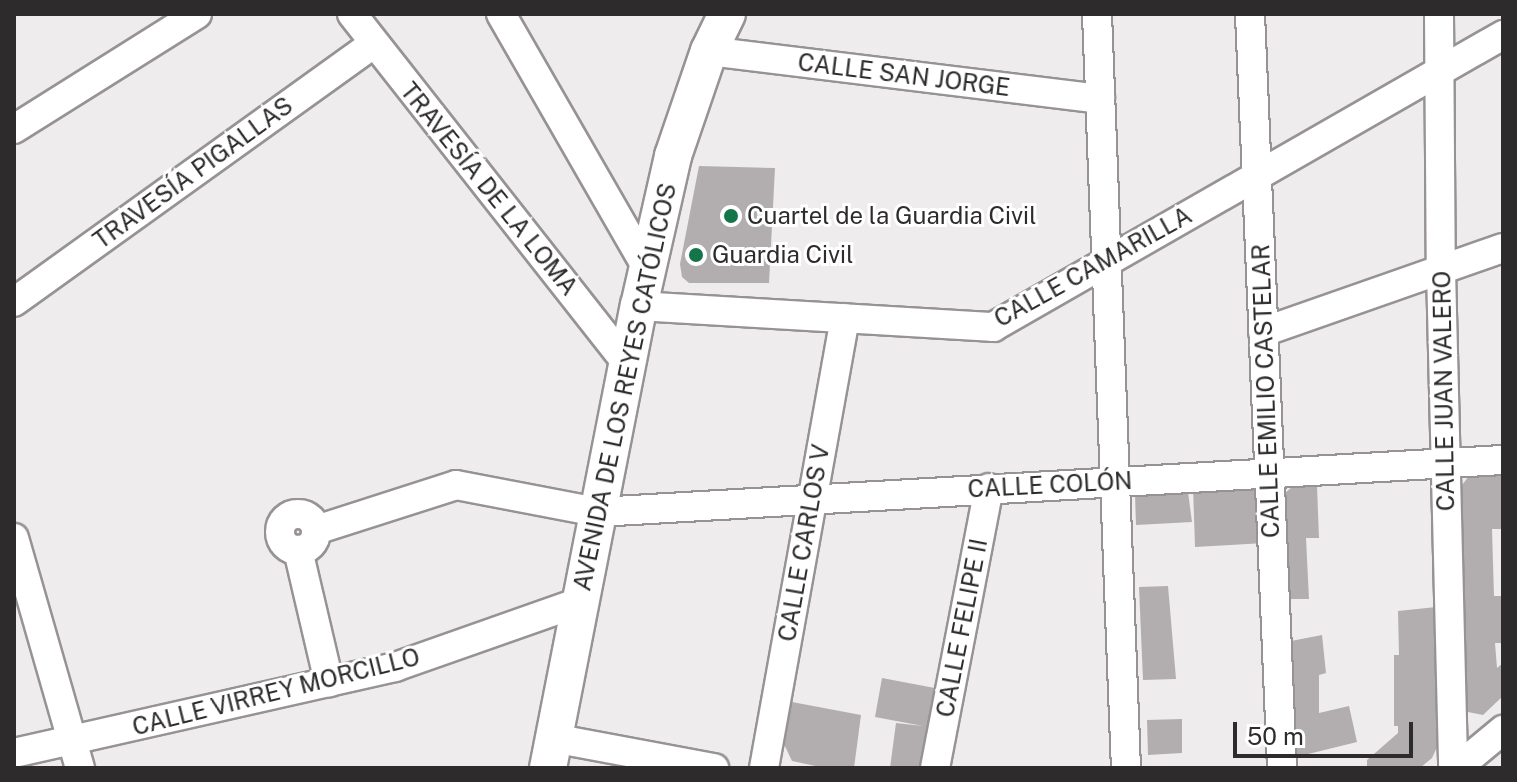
<!DOCTYPE html>
<meta charset="utf-8">
<style>
body{margin:0}
#map{position:relative;width:1517px;height:782px;overflow:hidden;background:#efecee;font-family:"Public Sans",sans-serif}
div>[style]{position:absolute}
.building>*{inset:0;background:#b2aeb0}
.roads{filter:drop-shadow(2px 0 #979395) drop-shadow(-2px 0 #979395) drop-shadow(0 2px #979395) drop-shadow(0 -2px #979395)}
.minor>*{height:28px;margin:-14px;padding:0 14px;transform-origin:14px;border-radius:14px;background:#fff}
.minor>.ring{margin:-14px;padding:0;box-sizing:content-box;background:none;border:28px solid #fff;border-radius:50%}
.tertiary>*{height:36px;margin:-18px;padding:0 18px;transform-origin:18px;border-radius:18px;background:#fff}
.dots>*{width:22px;height:22px;translate:-50% -50%;box-sizing:border-box;border:4px solid #fff;border-radius:50%}
span{translate:-50% -50%;white-space:nowrap;text-align:center;line-height:1.15;-webkit-text-stroke:6px #fff;paint-order:stroke}
.street-label{font-size:24px;color:#2d2b2c}
.poi-label{font-size:24px;color:#2d2b2c}
.left{translate:0 -50%;text-align:left}
.frame{position:absolute;inset:0;border:16px solid #2d2b2c;pointer-events:none}
.scale{position:absolute;left:1233px;top:722px;width:180px;height:36px;box-sizing:border-box;border:4px solid #2d2b2c;border-top:0;padding-left:10px;font-size:24px;line-height:28px;white-space:nowrap;color:#2d2b2c;-webkit-text-stroke:6px #fff;paint-order:stroke}
</style>
<div id="map">
<div class="building">
<div style="clip-path:polygon(699px 166px,775px 168px,769px 283px,689px 283px,682px 277px,680px 264px)"></div>
<div style="clip-path:polygon(1503px 475px,1503px 529px,1492px 529px,1494px 596px,1503px 596px,1503px 643px,1495px 643px,1497px 668px,1503px 663px,1503px 696px,1483px 715px,1463px 711px,1459px 489px,1469px 476px)"></div>
<div style="clip-path:polygon(1253px 485px,1266px 495px,1265px 543px,1195px 547px,1193px 486px)"></div>
<div style="clip-path:polygon(1317px 486px,1319px 538px,1306px 538px,1309px 599px,1289px 599px,1285px 493px,1292px 487px)"></div>
<div style="clip-path:polygon(1188px 492px,1192px 522px,1136px 525px,1135px 494px)"></div>
<div style="clip-path:polygon(1168px 586px,1176px 679px,1143px 680px,1139px 587px)"></div>
<div style="clip-path:polygon(1436px 607px,1439px 743px,1432px 758px,1420px 768px,1367px 768px,1367px 760px,1398px 733px,1398px 726px,1394px 726px,1394px 655px,1399px 655px,1398px 611px)"></div>
<div style="clip-path:polygon(1322px 635px,1326px 673px,1319px 675px,1319px 713px,1349px 706px,1357px 742px,1296px 757px,1291px 719px,1291px 641px)"></div>
<div style="clip-path:polygon(882px 678px,940px 689px,929px 768px,890px 768px,896px 723px,923px 726px,875px 717px)"></div>
<div style="clip-path:polygon(792px 702px,861px 715px,854px 768px,825px 768px,792px 761px,783px 742px)"></div>
<div style="clip-path:polygon(1182px 719px,1182px 753px,1148px 755px,1147px 720px)"></div>
</div>
<div class="roads">
<div class="minor">
<div style="left:352px;top:14px;width:444px;rotate:51.8deg"></div>
<div style="left:501px;top:14px;width:293px;rotate:60.1deg"></div>
<div style="left:1097px;top:14px;width:755px;rotate:87.8deg"></div>
<div style="left:1250px;top:14px;width:755px;rotate:87.57deg"></div>
<div style="left:1439px;top:14px;width:256px;rotate:89.6deg"></div>
<div style="left:1441px;top:270px;width:498px;rotate:88.6deg"></div>
<div style="left:709px;top:51px;width:394px;rotate:7deg"></div>
<div style="left:14px;top:129px;width:216px;rotate:-32.1deg"></div>
<div style="left:14px;top:302px;width:442px;rotate:-35.7deg"></div>
<div style="left:639px;top:306px;width:355px;rotate:3.4deg"></div>
<div style="left:993px;top:327px;width:588px;rotate:-29.79deg"></div>
<div style="left:1263px;top:332px;width:254px;rotate:-19.3deg"></div>
<div class="ring" style="left:280px;top:514px;width:8px;height:8px"></div>
<div style="left:316px;top:530px;width:147px;rotate:-17.8deg"></div>
<div style="left:456px;top:485px;width:145px;rotate:10.8deg"></div>
<div style="left:598px;top:512px;width:906px;rotate:-3.29deg"></div>
<div style="left:14px;top:538px;width:239px;rotate:74deg"></div>
<div style="left:298px;top:550px;width:136px;rotate:76.8deg"></div>
<div style="left:553px;top:738px;width:164px;rotate:10.6deg"></div>
<div style="left:14px;top:753px;width:391px;rotate:-12.7deg"></div>
<div style="left:395px;top:667px;width:196px;rotate:-19.4deg"></div>
<div style="left:764px;top:768px;width:457px;rotate:-79.8deg"></div>
<div style="left:935px;top:768px;width:285px;rotate:-79.1deg"></div>
<div style="left:1457px;top:768px;width:60px;rotate:-39.6deg"></div>
</div>
<div class="tertiary">
<div style="left:548px;top:768px;width:471px;rotate:-78.9deg"></div>
<div style="left:639px;top:306px;width:154px;rotate:-77.2deg"></div>
<div style="left:673px;top:156px;width:111px;rotate:-71.1deg"></div>
<div style="left:709px;top:51px;width:41px;rotate:-64.1deg"></div>
</div>
</div>
<div class="dots">
<div style="left:731px;top:216px;background:#14744a"></div>
<div style="left:696px;top:255px;background:#14744a"></div>
</div>
<div class="street-label">
<span style="left:904px;top:75px;rotate:7deg">CALLE SAN JORGE</span>
<span style="left:193px;top:173px;rotate:-36deg">TRAVESÍA PIGALLAS</span>
<span style="left:489px;top:189px;rotate:51deg">TRAVESÍA DE LA LOMA</span>
<span style="left:1093px;top:267px;rotate:-29deg">CALLE CAMARILLA</span>
<span style="left:625px;top:387px;rotate:-78deg">AVENIDA DE LOS REYES CATÓLICOS</span>
<span style="left:1266px;top:391px;rotate:-92deg">CALLE EMILIO CASTELAR</span>
<span style="left:1444px;top:391px;rotate:-91deg">CALLE JUAN VALERO</span>
<span style="left:1050px;top:485px;rotate:-3deg">CALLE COLÓN</span>
<span style="left:804px;top:543px;rotate:-80deg">CALLE CARLOS V</span>
<span style="left:962px;top:628px;rotate:-79deg">CALLE FELIPE II</span>
<span style="left:276px;top:692px;rotate:-14deg">CALLE VIRREY MORCILLO</span>
</div>
<div class="poi-label">
<span class="left" style="left:747px;top:216px">Cuartel de la Guardia Civil</span>
<span class="left" style="left:712px;top:255px">Guardia Civil</span>
</div>
<div class="frame"></div>
<div class="scale">50 m</div>
</div>
